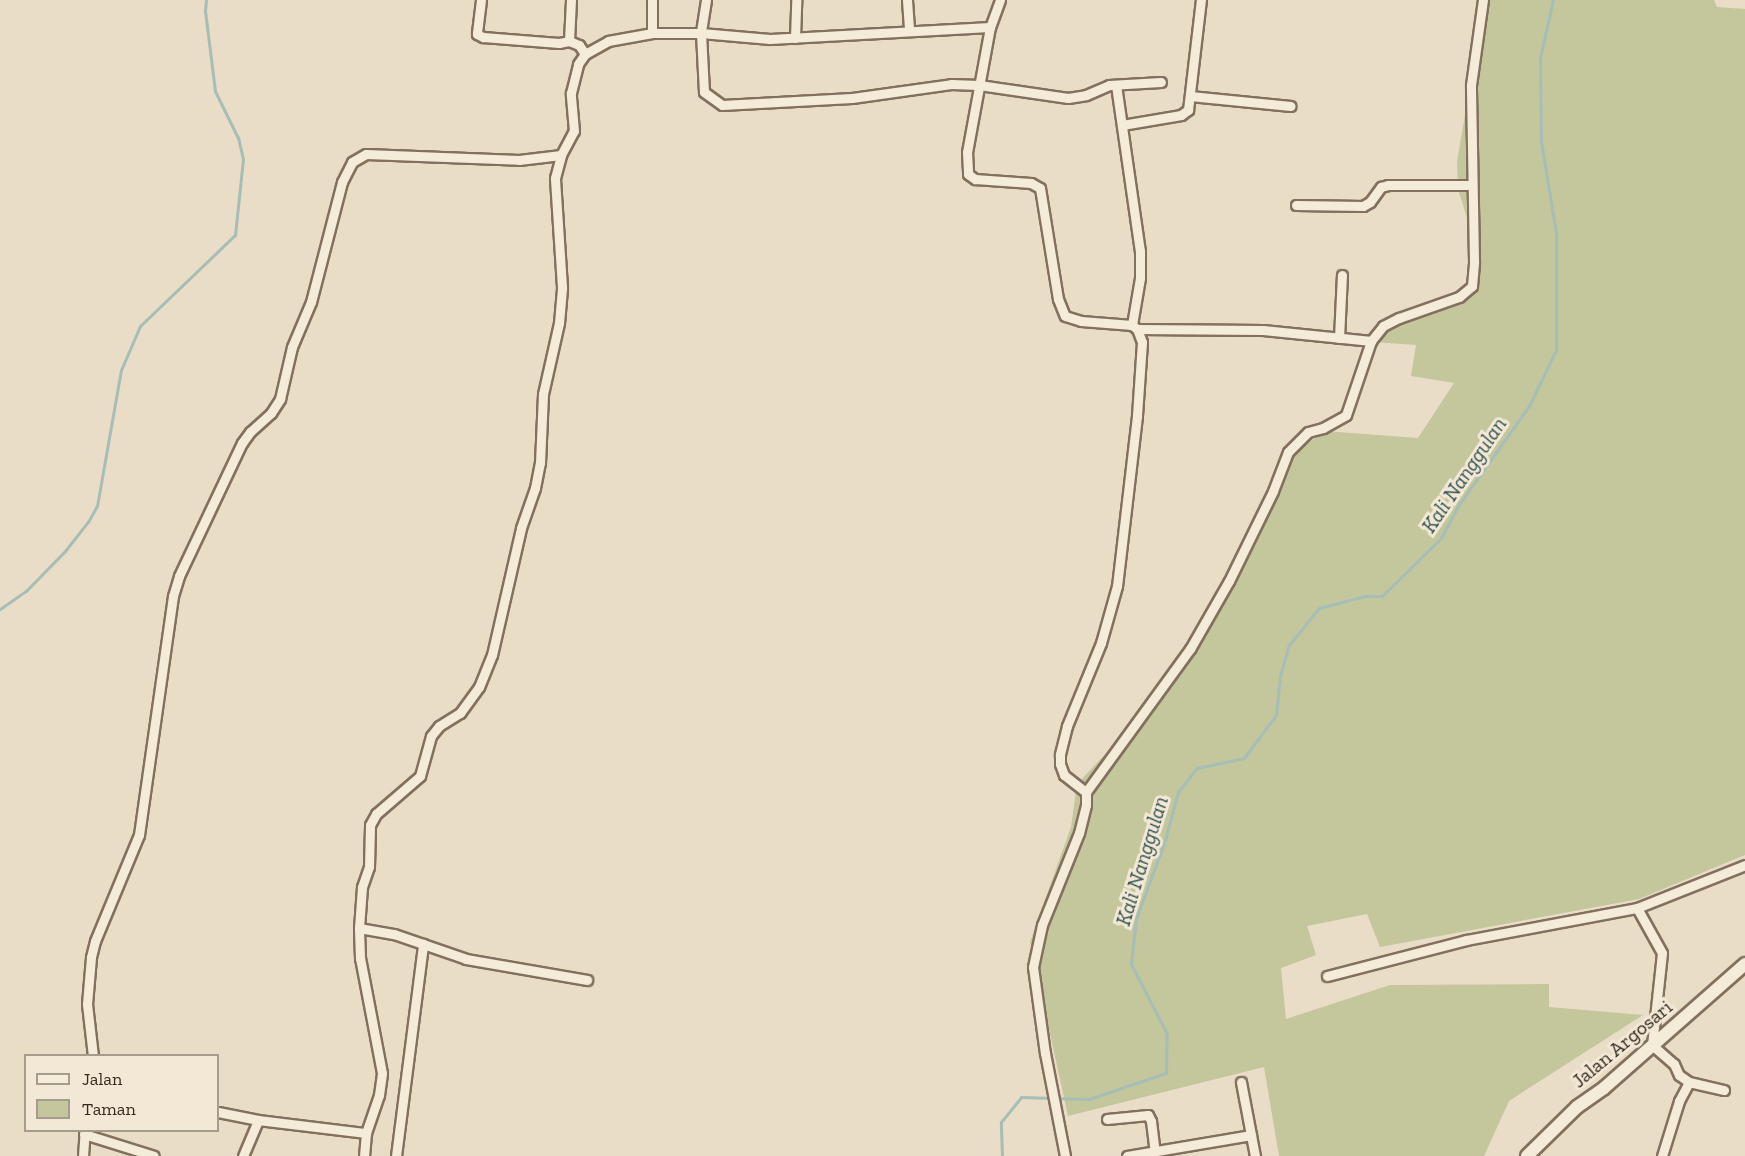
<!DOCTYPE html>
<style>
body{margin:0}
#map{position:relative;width:1745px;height:1156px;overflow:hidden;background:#e9ddc7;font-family:"Zilla Slab",serif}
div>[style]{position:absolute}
.green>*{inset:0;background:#c4c69c}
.stream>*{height:3px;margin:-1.5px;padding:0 1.5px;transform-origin:1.5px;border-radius:1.5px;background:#a7beb6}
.roads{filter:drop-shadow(2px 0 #83705e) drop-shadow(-2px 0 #83705e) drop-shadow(0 2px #83705e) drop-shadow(0 -2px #83705e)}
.minor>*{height:9px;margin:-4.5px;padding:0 4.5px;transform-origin:4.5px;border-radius:4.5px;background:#f5ebd9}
.tertiary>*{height:12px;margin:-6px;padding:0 6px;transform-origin:6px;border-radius:6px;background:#f5ebd9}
span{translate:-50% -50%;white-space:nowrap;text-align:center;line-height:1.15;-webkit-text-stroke:6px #f2e8d5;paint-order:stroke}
.street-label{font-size:20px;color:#352920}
.water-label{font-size:21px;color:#31534f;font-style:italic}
.legend{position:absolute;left:24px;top:1054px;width:195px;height:78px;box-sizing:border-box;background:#f2e8d5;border:2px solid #a69c8d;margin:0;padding:8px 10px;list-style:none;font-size:18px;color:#352920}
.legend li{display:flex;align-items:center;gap:12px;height:30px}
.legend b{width:30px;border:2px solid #a69c8d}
</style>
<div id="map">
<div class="green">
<div style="clip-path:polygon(1485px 0,1714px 0,1717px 7px,1745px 9px,1745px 855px,1639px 899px,1380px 947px,1367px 914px,1307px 926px,1316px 955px,1281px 968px,1286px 1019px,1390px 985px,1549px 984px,1549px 1007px,1643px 1015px,1509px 1101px,1484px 1156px,1279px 1156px,1264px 1067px,1068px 1116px,1030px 942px,1071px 827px,1077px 784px,1130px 728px,1190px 647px,1293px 455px,1324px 431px,1418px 438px,1454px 383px,1411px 376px,1416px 345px,1374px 342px,1381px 333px,1466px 287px,1478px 253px,1458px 189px,1457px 161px)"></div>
</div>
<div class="stream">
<div style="left:0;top:609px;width:32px;rotate:-35deg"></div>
<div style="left:26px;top:591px;width:56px;rotate:-45.7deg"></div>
<div style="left:65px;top:551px;width:37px;rotate:-52deg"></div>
<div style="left:88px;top:522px;width:18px;rotate:-61deg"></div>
<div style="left:97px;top:506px;width:138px;rotate:-80deg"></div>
<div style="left:121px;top:370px;width:48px;rotate:-66.6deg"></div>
<div style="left:140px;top:326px;width:132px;rotate:-43.8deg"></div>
<div style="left:235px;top:235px;width:76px;rotate:-84deg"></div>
<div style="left:243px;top:159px;width:22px;rotate:-103deg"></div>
<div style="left:238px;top:138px;width:52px;rotate:-116.1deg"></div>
<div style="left:215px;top:91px;width:81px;rotate:-97.1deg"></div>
<div style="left:205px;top:11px;width:11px;rotate:-85deg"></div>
<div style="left:1002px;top:1156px;width:34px;rotate:-92deg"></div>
<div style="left:1001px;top:1122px;width:32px;rotate:-51deg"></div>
<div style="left:1021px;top:1097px;width:68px;rotate:1.7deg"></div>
<div style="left:1089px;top:1099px;width:81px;rotate:-18.7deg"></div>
<div style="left:1166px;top:1073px;width:39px;rotate:-89deg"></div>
<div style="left:1167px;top:1034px;width:79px;rotate:-117.2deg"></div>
<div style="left:1131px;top:964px;width:45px;rotate:-83.7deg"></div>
<div style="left:1136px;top:919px;width:84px;rotate:-69.8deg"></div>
<div style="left:1165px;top:840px;width:50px;rotate:-74.8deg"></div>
<div style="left:1178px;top:792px;width:31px;rotate:-52deg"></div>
<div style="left:1197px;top:768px;width:48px;rotate:-12deg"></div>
<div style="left:1244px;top:758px;width:54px;rotate:-53.3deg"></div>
<div style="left:1276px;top:715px;width:39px;rotate:-84deg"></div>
<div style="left:1280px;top:676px;width:32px;rotate:-74deg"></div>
<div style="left:1289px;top:645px;width:48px;rotate:-51deg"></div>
<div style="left:1319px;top:608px;width:48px;rotate:-14.6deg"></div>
<div style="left:1365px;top:596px;width:17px"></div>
<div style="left:1382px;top:596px;width:83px;rotate:-44.5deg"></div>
<div style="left:1441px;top:538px;width:40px;rotate:-62deg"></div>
<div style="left:1460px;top:503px;width:119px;rotate:-54.6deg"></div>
<div style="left:1529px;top:406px;width:62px;rotate:-64.3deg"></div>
<div style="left:1556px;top:350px;width:117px;rotate:-90deg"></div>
<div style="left:1556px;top:233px;width:93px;rotate:-99.3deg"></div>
<div style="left:1541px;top:141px;width:83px;rotate:-90.7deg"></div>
<div style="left:1540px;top:58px;width:59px;rotate:-77.4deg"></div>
</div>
<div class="roads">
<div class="minor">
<div style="left:481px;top:0;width:34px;rotate:97deg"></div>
<div style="left:477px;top:34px;width:7px;rotate:27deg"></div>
<div style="left:483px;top:37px;width:76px;rotate:4.5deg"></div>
<div style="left:559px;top:43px;width:10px;rotate:-11deg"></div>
<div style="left:569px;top:41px;width:41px;rotate:-87.2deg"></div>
<div style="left:706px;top:0;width:33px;rotate:99deg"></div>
<div style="left:701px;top:33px;width:59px;rotate:87.1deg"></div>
<div style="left:704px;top:92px;width:22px;rotate:36deg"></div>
<div style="left:722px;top:105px;width:130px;rotate:-3.1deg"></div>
<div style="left:852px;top:98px;width:100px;rotate:-8deg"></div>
<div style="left:951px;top:84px;width:28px;rotate:2deg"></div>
<div style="left:979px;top:85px;width:90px;rotate:8.3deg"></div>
<div style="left:1068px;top:98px;width:18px;rotate:-9deg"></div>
<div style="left:1086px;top:95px;width:25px;rotate:-23deg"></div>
<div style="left:1109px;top:85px;width:52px;rotate:-3.3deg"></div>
<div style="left:907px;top:0;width:30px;rotate:86deg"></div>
<div style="left:1000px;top:0;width:29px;rotate:110deg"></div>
<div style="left:990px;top:27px;width:127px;rotate:100.4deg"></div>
<div style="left:967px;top:152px;width:22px;rotate:87deg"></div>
<div style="left:968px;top:174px;width:9px;rotate:36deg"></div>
<div style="left:975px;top:179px;width:56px;rotate:4.1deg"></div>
<div style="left:1031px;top:183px;width:10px;rotate:29deg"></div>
<div style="left:1040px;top:188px;width:112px;rotate:80.8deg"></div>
<div style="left:1058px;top:299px;width:18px;rotate:68deg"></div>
<div style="left:1065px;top:316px;width:17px;rotate:17deg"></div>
<div style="left:1081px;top:321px;width:51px;rotate:4.5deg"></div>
<div style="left:1132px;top:325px;width:6px;rotate:39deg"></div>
<div style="left:1137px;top:329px;width:14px;rotate:69deg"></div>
<div style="left:1142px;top:342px;width:74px;rotate:93.9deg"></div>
<div style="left:1137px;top:416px;width:171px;rotate:96.7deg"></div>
<div style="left:1117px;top:586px;width:59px;rotate:105.7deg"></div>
<div style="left:1101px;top:643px;width:90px;rotate:112.3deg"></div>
<div style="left:1067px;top:726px;width:30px;rotate:104deg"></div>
<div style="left:1060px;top:755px;width:9px;rotate:90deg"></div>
<div style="left:1060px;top:764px;width:12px;rotate:70deg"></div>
<div style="left:1064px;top:775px;width:28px;rotate:38deg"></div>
<div style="left:1086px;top:792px;width:13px;rotate:90deg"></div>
<div style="left:1086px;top:805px;width:29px;rotate:104deg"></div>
<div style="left:1079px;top:833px;width:99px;rotate:111.9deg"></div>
<div style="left:1042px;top:925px;width:43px;rotate:102.1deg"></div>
<div style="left:1033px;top:967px;width:87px;rotate:82.1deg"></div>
<div style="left:1045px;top:1053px;width:105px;rotate:79deg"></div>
<div style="left:652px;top:33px;width:33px;rotate:-90deg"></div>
<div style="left:795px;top:38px;width:38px;rotate:-88deg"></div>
<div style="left:569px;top:41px;width:11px;rotate:22deg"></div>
<div style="left:579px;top:45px;width:11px;rotate:56deg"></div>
<div style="left:1116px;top:85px;width:168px;rotate:81.8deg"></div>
<div style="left:1140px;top:251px;width:27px;rotate:90deg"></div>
<div style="left:1140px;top:278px;width:48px;rotate:99.7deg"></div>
<div style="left:1190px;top:96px;width:101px;rotate:5.7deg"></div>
<div style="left:1122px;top:125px;width:60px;rotate:-9.6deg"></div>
<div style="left:1181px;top:115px;width:9px;rotate:-36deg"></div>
<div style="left:1188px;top:110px;width:111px;rotate:-83.3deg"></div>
<div style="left:1296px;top:205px;width:67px;rotate:0.9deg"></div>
<div style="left:1363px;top:206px;width:8px;rotate:-30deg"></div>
<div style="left:1370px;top:202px;width:19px;rotate:-54deg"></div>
<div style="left:1381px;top:187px;width:7px;rotate:-16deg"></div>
<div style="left:1388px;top:185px;width:83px"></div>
<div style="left:1137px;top:329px;width:126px;rotate:0.5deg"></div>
<div style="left:1263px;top:330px;width:109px;rotate:5.8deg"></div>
<div style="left:1339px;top:338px;width:63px;rotate:-87.3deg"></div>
<div style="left:1086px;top:792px;width:177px;rotate:-54deg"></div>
<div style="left:1190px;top:649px;width:78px;rotate:-60.2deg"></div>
<div style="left:1229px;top:581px;width:100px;rotate:-63.9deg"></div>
<div style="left:1273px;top:491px;width:42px;rotate:-69deg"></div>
<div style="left:1288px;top:452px;width:28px;rotate:-45deg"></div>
<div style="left:1308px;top:432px;width:16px;rotate:-15deg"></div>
<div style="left:1323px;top:428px;width:26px;rotate:-29deg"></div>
<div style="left:1346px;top:415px;width:78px;rotate:-71.3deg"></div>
<div style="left:1371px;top:341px;width:19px;rotate:-51deg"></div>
<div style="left:1383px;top:326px;width:18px;rotate:-27deg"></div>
<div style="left:1399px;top:318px;width:64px;rotate:-19.3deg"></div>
<div style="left:1459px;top:297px;width:17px;rotate:-40deg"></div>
<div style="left:1472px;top:286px;width:25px;rotate:-85deg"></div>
<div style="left:1474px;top:261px;width:176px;rotate:-91deg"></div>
<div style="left:1471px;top:85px;width:86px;rotate:-82deg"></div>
<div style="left:1637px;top:908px;width:51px;rotate:60.9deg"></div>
<div style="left:1662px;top:953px;width:93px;rotate:96.2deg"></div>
<div style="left:1652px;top:1045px;width:29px;rotate:41deg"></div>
<div style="left:1674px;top:1064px;width:12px;rotate:66deg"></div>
<div style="left:1679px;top:1075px;width:12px;rotate:35deg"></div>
<div style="left:1689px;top:1082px;width:36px;rotate:13deg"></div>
<div style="left:359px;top:928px;width:41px;rotate:-85.8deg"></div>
<div style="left:362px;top:887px;width:21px;rotate:-71deg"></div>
<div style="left:369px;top:867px;width:42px;rotate:-88.6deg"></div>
<div style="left:370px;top:825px;width:13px;rotate:-61deg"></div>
<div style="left:376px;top:814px;width:58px;rotate:-40.8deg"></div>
<div style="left:420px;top:776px;width:41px;rotate:-74.6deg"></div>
<div style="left:431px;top:736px;width:13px;rotate:-51deg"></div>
<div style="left:439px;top:726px;width:25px;rotate:-32deg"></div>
<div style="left:460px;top:713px;width:32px;rotate:-54deg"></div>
<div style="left:479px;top:687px;width:35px;rotate:-68deg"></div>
<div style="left:492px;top:655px;width:130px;rotate:-77.1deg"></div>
<div style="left:521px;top:528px;width:42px;rotate:-70.7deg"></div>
<div style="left:535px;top:488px;width:25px;rotate:-79deg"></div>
<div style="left:540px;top:463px;width:69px;rotate:-87.5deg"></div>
<div style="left:543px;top:394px;width:73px;rotate:-77.3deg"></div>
<div style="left:559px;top:323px;width:36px;rotate:-85deg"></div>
<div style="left:562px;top:287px;width:109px;rotate:-93.7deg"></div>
<div style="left:555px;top:178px;width:24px;rotate:-75deg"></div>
<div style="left:1327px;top:976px;width:144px;rotate:-14.5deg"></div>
<div style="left:1466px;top:940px;width:174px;rotate:-10.6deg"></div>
<div style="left:1637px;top:908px;width:116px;rotate:-21.7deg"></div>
<div style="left:93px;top:1056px;width:52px;rotate:-96.6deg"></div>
<div style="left:87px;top:1004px;width:47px;rotate:-85.1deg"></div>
<div style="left:91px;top:957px;width:16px;rotate:-76deg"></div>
<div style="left:95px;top:941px;width:115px;rotate:-67.5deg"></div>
<div style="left:139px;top:835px;width:241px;rotate:-81.9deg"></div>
<div style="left:173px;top:596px;width:21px;rotate:-73deg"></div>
<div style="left:179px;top:576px;width:147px;rotate:-64.7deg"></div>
<div style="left:242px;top:443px;width:14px;rotate:-54deg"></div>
<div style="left:250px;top:432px;width:28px;rotate:-42deg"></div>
<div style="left:271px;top:413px;width:17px;rotate:-57deg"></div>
<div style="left:280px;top:399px;width:53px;rotate:-77deg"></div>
<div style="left:292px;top:347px;width:49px;rotate:-67.1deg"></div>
<div style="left:311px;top:302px;width:124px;rotate:-75.5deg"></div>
<div style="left:342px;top:182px;width:22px;rotate:-63deg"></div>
<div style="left:352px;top:162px;width:16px;rotate:-30deg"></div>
<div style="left:366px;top:154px;width:153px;rotate:2.2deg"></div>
<div style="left:519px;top:160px;width:42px;rotate:-6.8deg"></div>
<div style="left:561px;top:155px;width:27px;rotate:-62deg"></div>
<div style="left:574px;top:131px;width:38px;rotate:-95deg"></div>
<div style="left:571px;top:93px;width:30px;rotate:-76deg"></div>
<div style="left:578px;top:64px;width:12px;rotate:-55deg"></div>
<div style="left:585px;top:54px;width:26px;rotate:-29deg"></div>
<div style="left:608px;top:41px;width:45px;rotate:-10.3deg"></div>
<div style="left:652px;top:33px;width:49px"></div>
<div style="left:701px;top:33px;width:69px;rotate:5deg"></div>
<div style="left:770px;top:39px;width:220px;rotate:-3.1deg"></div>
<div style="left:1241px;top:1082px;width:75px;rotate:79.3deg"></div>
<div style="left:218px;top:1112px;width:41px;rotate:11.3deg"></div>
<div style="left:258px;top:1120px;width:109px;rotate:6.9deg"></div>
<div style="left:1107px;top:1119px;width:41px;rotate:-5.6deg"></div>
<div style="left:1148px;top:1115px;width:7px;rotate:63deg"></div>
<div style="left:1151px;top:1121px;width:31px;rotate:83deg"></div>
<div style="left:84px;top:1134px;width:73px;rotate:17.4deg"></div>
<div style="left:83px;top:1156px;width:26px;rotate:-86deg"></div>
<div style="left:243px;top:1156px;width:39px;rotate:-67deg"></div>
<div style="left:364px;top:1156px;width:23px;rotate:-85deg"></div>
<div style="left:366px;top:1133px;width:40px;rotate:-71.1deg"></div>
<div style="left:379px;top:1095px;width:22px;rotate:-82deg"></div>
<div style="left:382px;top:1073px;width:117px;rotate:-100.8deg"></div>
<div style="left:360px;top:958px;width:30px;rotate:-92deg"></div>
<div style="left:359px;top:928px;width:36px;rotate:10deg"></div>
<div style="left:394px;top:934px;width:76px;rotate:19.1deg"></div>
<div style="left:466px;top:959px;width:123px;rotate:9.8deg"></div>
<div style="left:396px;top:1156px;width:214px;rotate:-82.7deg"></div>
<div style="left:1127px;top:1156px;width:126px;rotate:-9.6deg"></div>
<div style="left:1662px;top:1156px;width:58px;rotate:-72.8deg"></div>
<div style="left:1679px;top:1101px;width:21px;rotate:-62deg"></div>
</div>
<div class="tertiary">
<div style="left:1527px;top:1156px;width:70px;rotate:-44.4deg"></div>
<div style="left:1577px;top:1107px;width:33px;rotate:-35deg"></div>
<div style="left:1604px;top:1088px;width:188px;rotate:-41.3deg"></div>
</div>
</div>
<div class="street-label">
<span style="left:1622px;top:1044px;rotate:-40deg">Jalan Argosari</span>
</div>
<div class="water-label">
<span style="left:1464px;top:475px;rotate:-56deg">Kali Nanggulan</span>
<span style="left:1142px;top:861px;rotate:-73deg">Kali Nanggulan</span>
</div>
<ul class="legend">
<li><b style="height:8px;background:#f5ebd9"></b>Jalan</li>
<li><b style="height:16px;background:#c4c69c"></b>Taman</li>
</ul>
</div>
